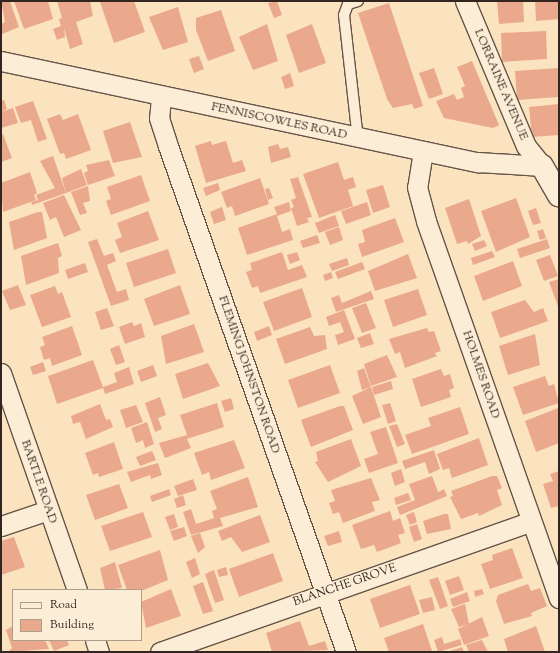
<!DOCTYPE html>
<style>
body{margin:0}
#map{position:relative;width:560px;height:653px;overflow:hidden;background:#fbe3c0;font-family:"Sorts Mill Goudy",serif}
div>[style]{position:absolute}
.building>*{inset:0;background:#eaa88d}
.roads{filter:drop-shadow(1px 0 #655548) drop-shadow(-1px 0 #655548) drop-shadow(0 1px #655548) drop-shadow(0 -1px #655548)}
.service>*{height:10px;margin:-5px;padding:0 5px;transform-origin:5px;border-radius:5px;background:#fcedd6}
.minor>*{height:19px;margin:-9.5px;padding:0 9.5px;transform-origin:9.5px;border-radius:9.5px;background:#fcedd6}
.tertiary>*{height:22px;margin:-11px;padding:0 11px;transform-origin:11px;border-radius:11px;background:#fcedd6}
span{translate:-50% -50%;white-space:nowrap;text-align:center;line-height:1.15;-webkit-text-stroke:3px #fcedd6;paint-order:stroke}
.street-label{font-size:12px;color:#332620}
.frame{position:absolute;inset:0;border:2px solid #332620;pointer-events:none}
.legend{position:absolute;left:12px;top:589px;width:130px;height:52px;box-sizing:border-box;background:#fcedd6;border:1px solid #ac9d8d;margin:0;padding:5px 7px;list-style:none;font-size:12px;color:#332620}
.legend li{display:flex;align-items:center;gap:8px;height:20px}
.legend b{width:20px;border:1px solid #ac9d8d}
</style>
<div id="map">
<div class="building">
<div style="clip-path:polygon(1px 1px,10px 1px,19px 27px,2px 34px,1px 24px,5px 22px)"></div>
<div style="clip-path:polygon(14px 1px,48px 1px,53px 19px,24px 29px)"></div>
<div style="clip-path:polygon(57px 1px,90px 1px,93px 16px,76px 22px,83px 44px,70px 49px,64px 28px,65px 37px,57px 40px,53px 29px,61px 26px,59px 19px,62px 18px)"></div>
<div style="clip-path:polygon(134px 1px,145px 32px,114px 43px,100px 2px)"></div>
<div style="clip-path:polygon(277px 1px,282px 15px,274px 18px,268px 3px)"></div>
<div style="clip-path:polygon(497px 1px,523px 1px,524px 22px,499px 24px)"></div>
<div style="clip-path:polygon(535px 1px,558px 1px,559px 19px,536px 21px)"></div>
<div style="clip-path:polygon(389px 3px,423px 106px,414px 109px,412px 104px,393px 108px,387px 99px,358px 13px)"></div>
<div style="clip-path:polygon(178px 7px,188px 42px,163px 50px,149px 17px)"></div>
<div style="clip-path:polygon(221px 10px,235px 51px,208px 61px,196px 30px,196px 18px)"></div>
<div style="clip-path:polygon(267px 24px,278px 61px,253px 70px,239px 37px)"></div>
<div style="clip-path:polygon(312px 24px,326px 63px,299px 73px,286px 35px)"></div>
<div style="clip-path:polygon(546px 31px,547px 59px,502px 62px,501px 33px)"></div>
<div style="clip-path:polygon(199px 56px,204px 69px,194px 73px,189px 59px)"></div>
<div style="clip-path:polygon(472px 61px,499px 125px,493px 128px,444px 118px,436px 101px,454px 94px,457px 100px,464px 97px,461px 88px,465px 86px,457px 67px)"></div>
<div style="clip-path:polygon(434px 68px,443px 94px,429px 99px,419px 73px)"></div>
<div style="clip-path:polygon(559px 68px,559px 97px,517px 100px,515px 71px)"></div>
<div style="clip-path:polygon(290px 73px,294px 86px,285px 89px,281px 77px)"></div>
<div style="clip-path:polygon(4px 100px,7px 109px,1px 112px,1px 101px)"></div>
<div style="clip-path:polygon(33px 101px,47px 139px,38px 142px,31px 120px,21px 123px,15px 107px)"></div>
<div style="clip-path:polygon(559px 104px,559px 135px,532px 137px,529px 107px)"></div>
<div style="clip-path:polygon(13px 108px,18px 123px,1px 128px,1px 112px)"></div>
<div style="clip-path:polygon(60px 114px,63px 120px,78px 114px,91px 150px,66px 159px,64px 153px,60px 154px,47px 119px)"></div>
<div style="clip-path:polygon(130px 122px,142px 157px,113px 163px,103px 131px)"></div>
<div style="clip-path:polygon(3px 134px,12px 158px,1px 162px,1px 135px)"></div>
<div style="clip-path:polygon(211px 141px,212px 145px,226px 141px,233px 163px,242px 160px,246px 171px,206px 183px,195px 146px)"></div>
<div style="clip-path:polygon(278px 144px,280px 149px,288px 147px,291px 157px,271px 163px,268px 147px)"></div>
<div style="clip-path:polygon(53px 156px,66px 193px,32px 205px,31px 202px,38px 200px,36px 195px,55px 188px,40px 161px)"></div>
<div style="clip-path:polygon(109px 160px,115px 176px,88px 185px,84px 173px,88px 171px,86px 165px)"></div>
<div style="clip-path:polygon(338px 162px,344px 180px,353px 177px,356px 187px,348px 190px,353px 206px,319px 218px,303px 174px)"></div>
<div style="clip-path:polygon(81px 169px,87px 185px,66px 193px,62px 178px)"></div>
<div style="clip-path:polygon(30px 172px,37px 193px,34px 195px,36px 200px,3px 212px,1px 183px)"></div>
<div style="clip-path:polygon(141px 175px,150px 201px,111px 215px,106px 201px,111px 199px,107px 187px)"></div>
<div style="clip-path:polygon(298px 177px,312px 217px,307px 218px,309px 222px,297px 226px,291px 208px,294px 207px,291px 200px,296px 198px,290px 179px)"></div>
<div style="clip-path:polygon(260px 178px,269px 204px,235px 216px,232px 206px,227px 208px,221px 192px)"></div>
<div style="clip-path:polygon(218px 183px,220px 190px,206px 196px,203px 188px)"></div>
<div style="clip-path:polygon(383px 185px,390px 207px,373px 213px,366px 190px)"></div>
<div style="clip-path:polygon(88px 186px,90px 201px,83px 203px,87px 213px,80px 215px,71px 192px)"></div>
<div style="clip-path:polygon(269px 188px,273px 198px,268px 200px,265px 189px)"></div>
<div style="clip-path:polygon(64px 195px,81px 230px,64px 237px,56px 217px,50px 220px,43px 203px)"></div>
<div style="clip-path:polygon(516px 198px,530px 237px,496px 252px,481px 211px)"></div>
<div style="clip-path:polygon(469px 199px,481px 236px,468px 244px,467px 241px,457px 244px,445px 208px)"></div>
<div style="clip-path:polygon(289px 202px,291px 211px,277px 216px,282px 232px,290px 229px,293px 240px,247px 255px,238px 228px,277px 214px,274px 207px)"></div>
<div style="clip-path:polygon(367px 202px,371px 215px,346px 224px,341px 211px)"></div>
<div style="clip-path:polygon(222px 207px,226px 220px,214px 224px,210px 212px)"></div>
<div style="clip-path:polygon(536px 208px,541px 223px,533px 225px,528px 211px)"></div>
<div style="clip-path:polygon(148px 211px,159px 240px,120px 253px,115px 240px,122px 237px,117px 223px)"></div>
<div style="clip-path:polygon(38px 212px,42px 212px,47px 238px,14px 250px,9px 222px)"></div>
<div style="clip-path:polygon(335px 215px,339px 226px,319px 233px,315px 223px)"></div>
<div style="clip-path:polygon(395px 218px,404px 242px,362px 257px,358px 244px,365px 242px,362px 230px)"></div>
<div style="clip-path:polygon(339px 227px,343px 240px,330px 245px,325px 232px)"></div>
<div style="clip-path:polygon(543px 229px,546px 238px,540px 240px,537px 231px)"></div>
<div style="clip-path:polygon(317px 235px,320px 243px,303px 248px,300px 241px)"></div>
<div style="clip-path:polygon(97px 239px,104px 256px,113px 253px,116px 261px,107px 265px,117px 292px,126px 289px,129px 300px,111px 306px,88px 242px)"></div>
<div style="clip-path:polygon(547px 239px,550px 248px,520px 258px,517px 249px)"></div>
<div style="clip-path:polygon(484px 240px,487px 246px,475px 251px,472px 244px)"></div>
<div style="clip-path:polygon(58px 243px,62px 256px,58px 258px,59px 273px,26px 285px,21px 256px)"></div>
<div style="clip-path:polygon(168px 249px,176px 273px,134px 287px,126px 263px)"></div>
<div style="clip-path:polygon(492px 251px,495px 257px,473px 265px,471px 258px)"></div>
<div style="clip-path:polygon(282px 252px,288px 270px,302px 265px,307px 277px,260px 293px,258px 286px,252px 288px,246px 272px,252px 270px,250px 263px)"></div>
<div style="clip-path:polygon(297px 252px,300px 260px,290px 264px,287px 255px)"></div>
<div style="clip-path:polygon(408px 254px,417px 278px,375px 291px,368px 271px)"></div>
<div style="clip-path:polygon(550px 255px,558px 276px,544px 281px,536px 260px)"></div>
<div style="clip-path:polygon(347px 258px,349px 265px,332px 271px,329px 264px)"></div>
<div style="clip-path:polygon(513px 261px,522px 286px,483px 301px,474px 276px)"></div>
<div style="clip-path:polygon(362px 262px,365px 269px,338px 279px,335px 272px)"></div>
<div style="clip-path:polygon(85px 263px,88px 272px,68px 279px,65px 270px)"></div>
<div style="clip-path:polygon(331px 272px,333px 278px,325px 281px,323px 275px)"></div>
<div style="clip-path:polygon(559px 279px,559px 309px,549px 282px)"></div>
<div style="clip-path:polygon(18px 285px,26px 305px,10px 310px,2px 291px)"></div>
<div style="clip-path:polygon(180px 285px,190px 314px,154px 326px,144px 299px)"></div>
<div style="clip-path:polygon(55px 286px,58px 294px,62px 292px,71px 317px,42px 327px,30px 295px)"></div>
<div style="clip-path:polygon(302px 288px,312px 317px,274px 331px,263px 302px)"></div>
<div style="clip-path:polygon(418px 289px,427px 315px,393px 327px,384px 300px)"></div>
<div style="clip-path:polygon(371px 291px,374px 299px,336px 312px,331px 298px,339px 295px,342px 303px)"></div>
<div style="clip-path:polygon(525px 300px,534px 312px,543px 308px,548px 321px,500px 338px,491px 312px)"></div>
<div style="clip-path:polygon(366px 303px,376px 328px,362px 333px,352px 308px)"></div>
<div style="clip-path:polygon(107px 308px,114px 326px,101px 330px,95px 312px)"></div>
<div style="clip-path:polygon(344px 310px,355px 339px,338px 345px,335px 335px,344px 332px,340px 322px,329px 326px,326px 317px)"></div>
<div style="clip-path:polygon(132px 322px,134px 326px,141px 323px,145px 337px,125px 344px,119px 327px)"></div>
<div style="clip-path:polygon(194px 324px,204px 352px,166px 364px,161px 336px)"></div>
<div style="clip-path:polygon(72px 326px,82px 355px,52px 366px,50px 358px,44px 360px,40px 347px,45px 345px,42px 337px)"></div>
<div style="clip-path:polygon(269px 326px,272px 335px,257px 341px,254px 332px)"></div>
<div style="clip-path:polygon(310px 327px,314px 336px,325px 335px,327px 349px,285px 364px,276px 339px)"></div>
<div style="clip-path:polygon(427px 328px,429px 332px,434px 331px,441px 351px,435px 353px,437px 356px,405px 368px,400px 352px,395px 354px,389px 339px)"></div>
<div style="clip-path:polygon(370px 333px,374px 344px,361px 348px,357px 338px)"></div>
<div style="clip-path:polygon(535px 334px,540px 365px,508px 375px,499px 346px)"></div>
<div style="clip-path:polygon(119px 345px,125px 362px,116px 365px,110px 349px)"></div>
<div style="clip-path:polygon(387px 355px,397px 377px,371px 386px,364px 364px)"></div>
<div style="clip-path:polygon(93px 360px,103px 387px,117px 382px,114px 373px,129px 367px,134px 384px,105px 394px,103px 388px,57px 404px,48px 376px)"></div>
<div style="clip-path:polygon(43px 362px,46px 371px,33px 375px,30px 367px)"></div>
<div style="clip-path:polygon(208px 363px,220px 386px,183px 399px,175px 374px)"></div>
<div style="clip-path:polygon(153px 365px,157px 376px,141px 382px,137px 371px)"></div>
<div style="clip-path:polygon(330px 365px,340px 393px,298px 408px,288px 380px)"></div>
<div style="clip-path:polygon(364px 368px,371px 387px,362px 390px,357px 371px)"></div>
<div style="clip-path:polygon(441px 369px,444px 376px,450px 374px,454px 388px,449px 390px,451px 397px,421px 407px,412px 379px)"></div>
<div style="clip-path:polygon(545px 376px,549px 386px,554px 384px,559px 403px,523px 415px,513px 387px)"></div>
<div style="clip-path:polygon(391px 381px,393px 389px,374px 395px,372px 387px)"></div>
<div style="clip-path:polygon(371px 387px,381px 417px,363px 424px,352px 396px)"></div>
<div style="clip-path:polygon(160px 397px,166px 415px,158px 418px,162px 429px,155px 432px,145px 403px)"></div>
<div style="clip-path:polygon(231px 398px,234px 409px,225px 412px,221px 401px)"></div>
<div style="clip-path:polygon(217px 403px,224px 427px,187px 439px,191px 448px,165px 458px,159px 443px,187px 435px,180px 415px)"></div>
<div style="clip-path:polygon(390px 403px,396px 421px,388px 424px,382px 405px)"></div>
<div style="clip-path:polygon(100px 404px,106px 420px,110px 419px,113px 427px,86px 439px,80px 422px,73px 424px,71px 416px)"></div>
<div style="clip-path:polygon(136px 405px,143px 422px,126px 428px,120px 410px)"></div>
<div style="clip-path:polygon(340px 406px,344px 406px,353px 430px,311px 447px,301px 420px)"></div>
<div style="clip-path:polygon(460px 407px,469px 434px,412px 454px,405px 435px,431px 426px,428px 418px)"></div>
<div style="clip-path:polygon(558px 408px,559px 443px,536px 452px,525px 421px)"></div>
<div style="clip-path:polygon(147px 422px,154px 444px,145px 448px,143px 440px,136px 443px,131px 428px)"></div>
<div style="clip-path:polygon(397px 424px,405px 444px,397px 447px,389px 426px)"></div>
<div style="clip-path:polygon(386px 427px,398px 463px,369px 473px,364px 459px,378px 454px,370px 432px)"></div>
<div style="clip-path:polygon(479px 438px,488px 465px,452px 478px,449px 468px,443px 470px,437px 454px)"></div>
<div style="clip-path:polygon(351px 439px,361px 466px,328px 482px,315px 462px,318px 461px,316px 452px)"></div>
<div style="clip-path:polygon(234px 440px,245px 468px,211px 480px,209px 472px,202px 475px,194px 453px)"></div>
<div style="clip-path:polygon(114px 442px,123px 469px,99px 477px,98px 473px,93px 475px,85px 453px)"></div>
<div style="clip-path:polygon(434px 450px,440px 469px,429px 474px,425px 462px,405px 469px,402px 461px)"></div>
<div style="clip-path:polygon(152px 451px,156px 460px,140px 466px,136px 457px)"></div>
<div style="clip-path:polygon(158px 463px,162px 475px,151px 479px,150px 475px,131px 482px,127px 472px)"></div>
<div style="clip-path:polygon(401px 469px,405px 482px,395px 486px,391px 473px)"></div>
<div style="clip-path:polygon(559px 471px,559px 506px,551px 508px,543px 484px,553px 481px,550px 474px)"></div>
<div style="clip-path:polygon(432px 476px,438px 492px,444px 489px,447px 496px,400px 515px,397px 507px,415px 500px,409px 484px)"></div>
<div style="clip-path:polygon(492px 476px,497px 476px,502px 488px,497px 490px,502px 505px,479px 516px,478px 513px,461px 519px,450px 497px,453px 496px,451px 491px)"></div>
<div style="clip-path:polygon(248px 477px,258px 507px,220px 518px,223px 526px,191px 535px,183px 512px,191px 509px,196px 524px,214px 518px,212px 511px,217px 509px,210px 491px)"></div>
<div style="clip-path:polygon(371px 478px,380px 500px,372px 502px,375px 511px,343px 523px,339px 512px,333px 514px,329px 503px,335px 501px,331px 490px)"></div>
<div style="clip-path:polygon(193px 479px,197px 490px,178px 496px,174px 486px)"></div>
<div style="clip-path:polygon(119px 484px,128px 508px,95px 520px,86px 495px)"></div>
<div style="clip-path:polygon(169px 489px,171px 495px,152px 502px,150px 496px)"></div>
<div style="clip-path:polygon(408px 493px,411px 500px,396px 505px,394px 498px)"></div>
<div style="clip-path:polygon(183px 495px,186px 505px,177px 508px,174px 499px)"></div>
<div style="clip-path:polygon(390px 511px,393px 521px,400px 518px,405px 533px,398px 535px,401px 543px,377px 552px,374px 545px,361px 549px,352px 525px)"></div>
<div style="clip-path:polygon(143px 512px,152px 537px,110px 551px,101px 526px)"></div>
<div style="clip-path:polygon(414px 512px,417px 522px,410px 525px,406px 515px)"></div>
<div style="clip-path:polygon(174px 514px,178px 527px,170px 530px,165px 517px)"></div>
<div style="clip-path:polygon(444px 514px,448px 514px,451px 529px,427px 534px,423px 521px)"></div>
<div style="clip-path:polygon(260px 515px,270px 542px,242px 552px,231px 537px,222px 541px,218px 531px)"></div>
<div style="clip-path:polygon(417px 524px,422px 539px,414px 542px,409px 527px)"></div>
<div style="clip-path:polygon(184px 527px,187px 536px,174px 541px,170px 531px)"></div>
<div style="clip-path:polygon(339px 531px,342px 542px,328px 546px,324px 536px)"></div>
<div style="clip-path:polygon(200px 533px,205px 547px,198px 553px,191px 536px)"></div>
<div style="clip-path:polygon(14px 537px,25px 567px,1px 575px,1px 541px)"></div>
<div style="clip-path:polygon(512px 548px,523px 578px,490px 589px,481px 564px,493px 560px,492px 555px)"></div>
<div style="clip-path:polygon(160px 550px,168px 580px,141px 591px,127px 590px,118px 565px)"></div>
<div style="clip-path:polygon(273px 553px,283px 581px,239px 597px,229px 569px)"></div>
<div style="clip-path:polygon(195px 558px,200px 574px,192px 578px,186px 562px)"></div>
<div style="clip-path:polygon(115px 562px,122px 588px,105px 590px,100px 568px)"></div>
<div style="clip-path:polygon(226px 567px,228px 575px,219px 577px,217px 570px)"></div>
<div style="clip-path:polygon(214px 570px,224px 600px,215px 603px,205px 574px)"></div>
<div style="clip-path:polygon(459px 576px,464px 590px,450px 595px,445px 581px)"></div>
<div style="clip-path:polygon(438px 577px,448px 606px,440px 609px,429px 580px)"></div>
<div style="clip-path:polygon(203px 582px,213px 611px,203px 614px,193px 586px)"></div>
<div style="clip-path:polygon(528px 584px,531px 591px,540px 588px,547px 606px,531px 613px,532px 616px,504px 624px,496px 601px,498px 595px)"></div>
<div style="clip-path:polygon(410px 585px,420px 614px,380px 628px,370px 599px)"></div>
<div style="clip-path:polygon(171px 589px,181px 616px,146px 628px,141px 602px)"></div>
<div style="clip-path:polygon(482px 589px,484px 594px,475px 597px,474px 591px)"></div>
<div style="clip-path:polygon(467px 592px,470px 601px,453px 607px,450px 599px)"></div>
<div style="clip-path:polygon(432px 597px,435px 610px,423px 613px,419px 600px)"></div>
<div style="clip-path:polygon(465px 604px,469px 624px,459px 627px,451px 609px)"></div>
<div style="clip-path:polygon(482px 617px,489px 636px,464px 645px,458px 629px)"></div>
<div style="clip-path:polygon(300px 621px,309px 646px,325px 641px,328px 650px,272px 652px,266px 633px)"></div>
<div style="clip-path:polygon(423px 624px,432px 651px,389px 652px,384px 638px)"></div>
<div style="clip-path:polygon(13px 626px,13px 640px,45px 640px,49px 649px,8px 652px,12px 648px,6px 630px)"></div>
<div style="clip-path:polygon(536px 626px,545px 652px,508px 652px,504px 639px)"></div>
<div style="clip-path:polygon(442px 637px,444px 644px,460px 639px,462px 645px,438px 652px,434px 640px)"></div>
<div style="clip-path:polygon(49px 640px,67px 640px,69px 645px,54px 651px)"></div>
<div style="clip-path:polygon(482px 640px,488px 652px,469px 652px,466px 645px)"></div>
<div style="clip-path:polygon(462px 647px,464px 652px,447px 652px)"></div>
</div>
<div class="roads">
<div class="service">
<div style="left:358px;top:1px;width:10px;rotate:163deg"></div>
<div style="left:348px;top:4px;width:12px;rotate:110deg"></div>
<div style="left:344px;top:15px;width:125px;rotate:83.6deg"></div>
</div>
<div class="minor">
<div style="left:465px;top:1px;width:157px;rotate:67.2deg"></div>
<div style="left:526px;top:146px;width:26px;rotate:51deg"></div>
<div style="left:1px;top:61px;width:488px;rotate:12deg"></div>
<div style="left:478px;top:162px;width:64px;rotate:3.6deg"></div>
<div style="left:161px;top:97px;width:21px;rotate:95deg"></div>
<div style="left:159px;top:118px;width:29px;rotate:72deg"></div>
<div style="left:168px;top:146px;width:536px;rotate:70.62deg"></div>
<div style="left:423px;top:151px;width:36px;rotate:99deg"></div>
<div style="left:417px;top:187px;width:35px;rotate:75deg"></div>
<div style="left:426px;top:221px;width:400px;rotate:70.6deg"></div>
<div style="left:1px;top:373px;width:230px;rotate:70.7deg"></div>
<div style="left:1px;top:526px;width:50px;rotate:-18.8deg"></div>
<div style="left:95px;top:640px;width:13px;rotate:72deg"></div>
<div style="left:160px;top:652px;width:393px;rotate:-19.4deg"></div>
</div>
<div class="tertiary">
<div style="left:542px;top:166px;width:34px;rotate:60deg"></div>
</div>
</div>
<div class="street-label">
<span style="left:500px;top:85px;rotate:67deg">LORRAINE AVENUE</span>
<span style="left:279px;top:122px;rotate:12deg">FENNISCOWLES ROAD</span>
<span style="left:248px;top:375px;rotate:71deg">FLEMING JOHNSTON ROAD</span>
<span style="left:480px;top:375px;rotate:71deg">HOLMES ROAD</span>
<span style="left:38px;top:482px;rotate:71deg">BARTLE ROAD</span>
<span style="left:345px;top:586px;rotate:-19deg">BLANCHE GROVE</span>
</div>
<div class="frame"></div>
<ul class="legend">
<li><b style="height:5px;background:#fcedd6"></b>Road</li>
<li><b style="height:11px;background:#eaa88d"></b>Building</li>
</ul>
</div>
